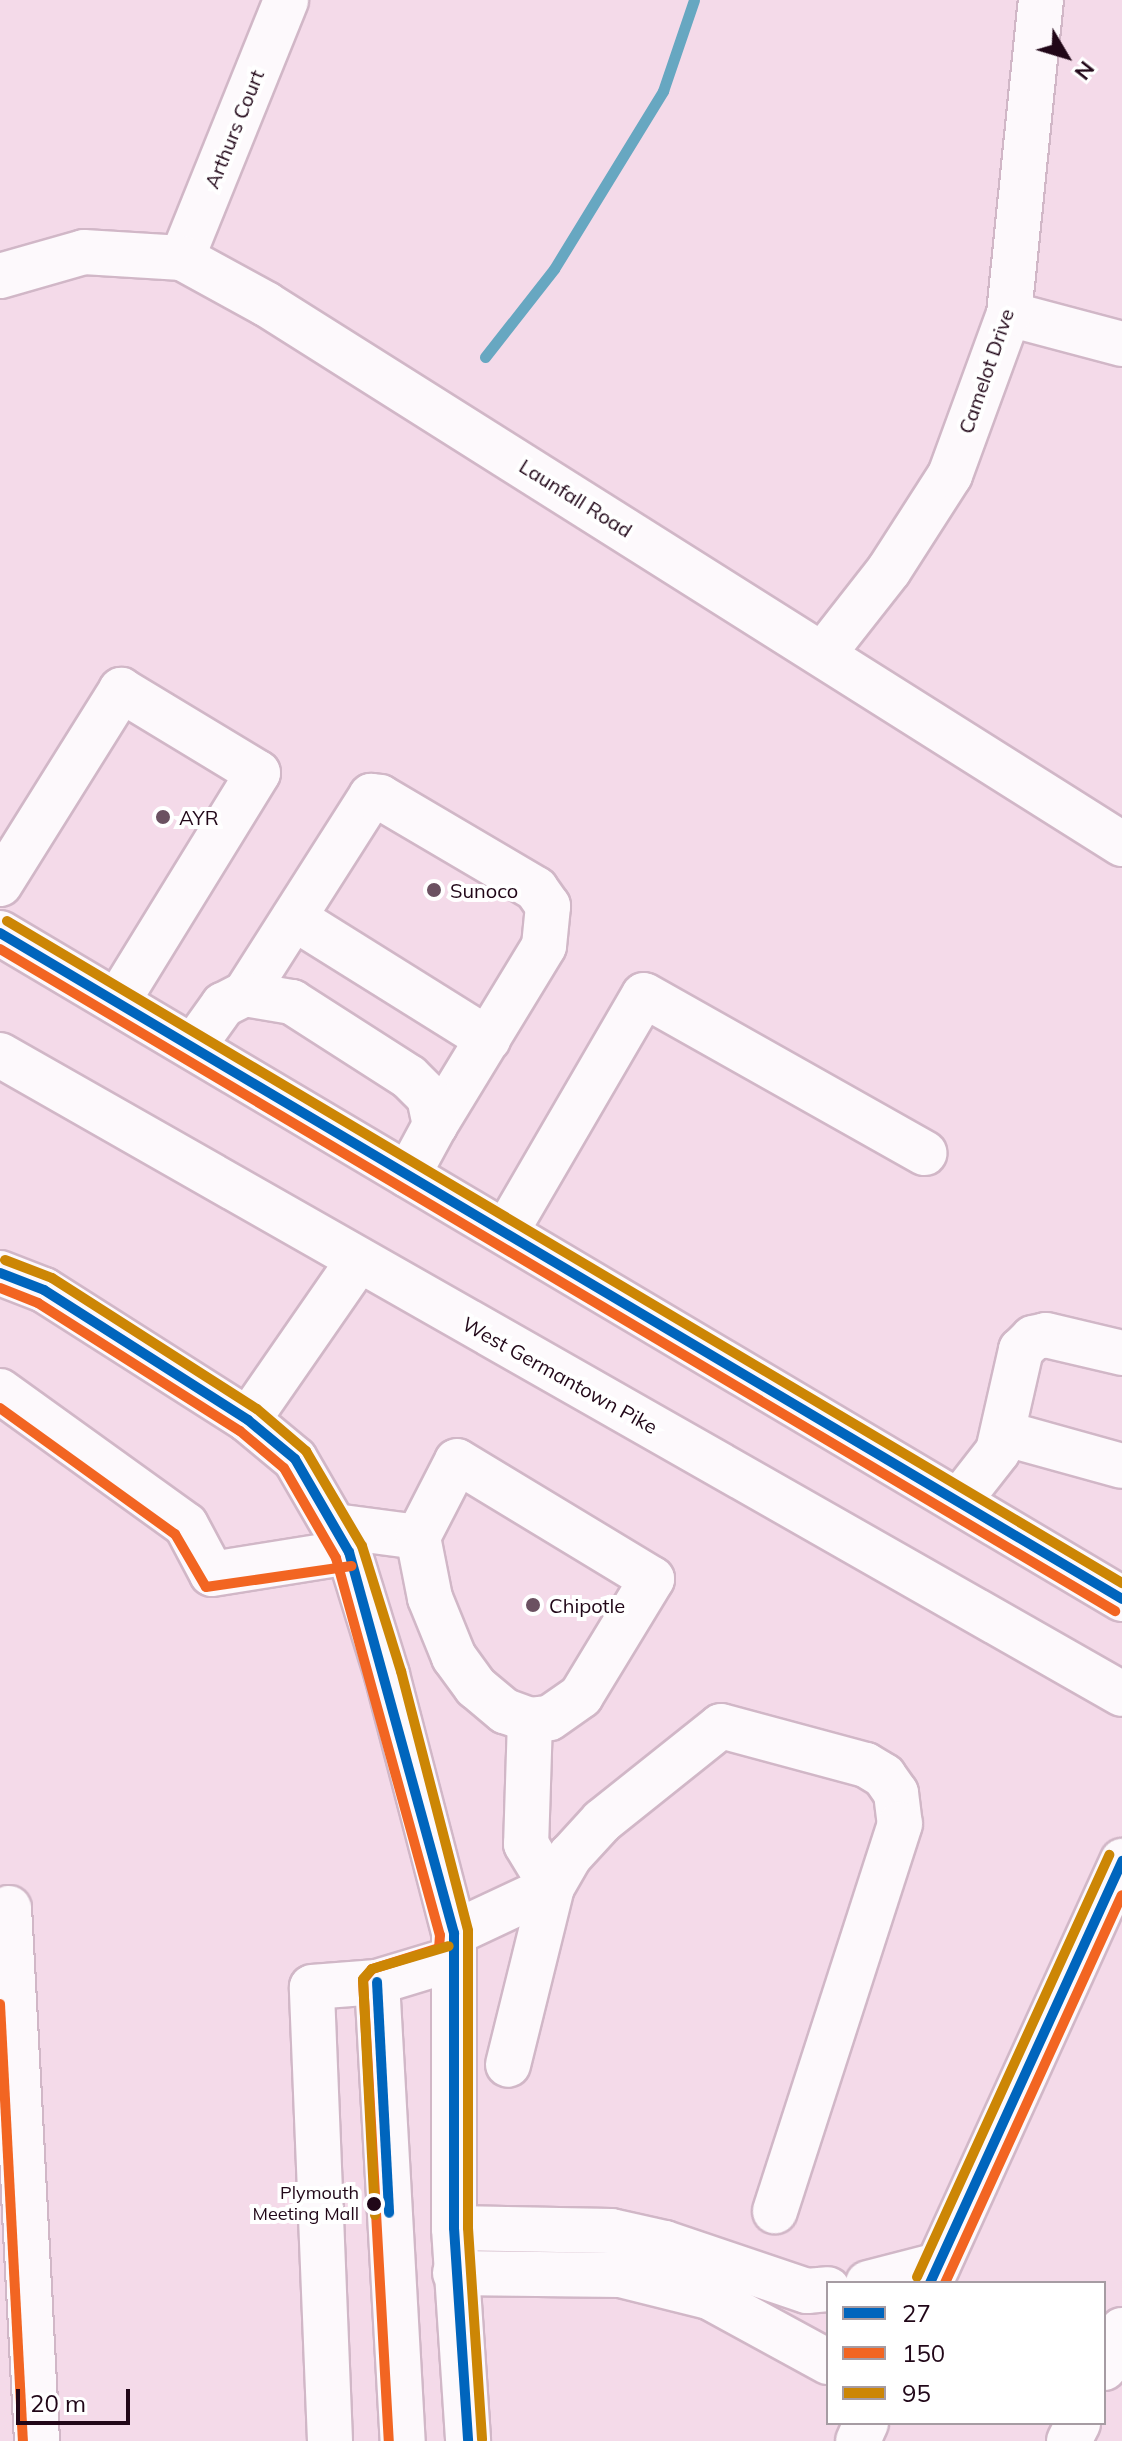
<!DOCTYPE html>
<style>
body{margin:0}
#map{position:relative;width:1122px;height:2441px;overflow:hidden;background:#f4dae9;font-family:Mulish,sans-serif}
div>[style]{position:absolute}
.stream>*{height:11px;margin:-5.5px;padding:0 5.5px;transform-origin:5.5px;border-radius:5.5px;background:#67a7c1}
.roads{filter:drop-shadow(2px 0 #d1b7c7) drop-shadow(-2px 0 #d1b7c7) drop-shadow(0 2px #d1b7c7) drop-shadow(0 -2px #d1b7c7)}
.minor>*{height:44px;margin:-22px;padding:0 22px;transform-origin:22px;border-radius:22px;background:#fdf9fc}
.major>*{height:44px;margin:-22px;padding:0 22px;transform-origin:22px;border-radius:22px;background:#fdf9fc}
.bus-1>*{height:10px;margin:-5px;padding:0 5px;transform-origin:5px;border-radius:5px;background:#0065bd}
.bus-2>*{height:10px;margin:-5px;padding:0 5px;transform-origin:5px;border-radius:5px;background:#f26522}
.bus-3>*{height:10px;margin:-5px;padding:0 5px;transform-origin:5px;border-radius:5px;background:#cc8605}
.dots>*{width:22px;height:22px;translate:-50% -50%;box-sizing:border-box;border:4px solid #fff;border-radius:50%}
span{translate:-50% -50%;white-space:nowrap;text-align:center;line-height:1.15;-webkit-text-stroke:8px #fff;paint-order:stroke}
.bus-label{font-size:18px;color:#210718}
.right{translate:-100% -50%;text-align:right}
.street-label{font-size:20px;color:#210718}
.poi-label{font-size:20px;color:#210718}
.left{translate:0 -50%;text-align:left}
.legend{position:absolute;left:826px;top:2281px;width:280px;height:144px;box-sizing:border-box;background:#fff;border:2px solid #a69ca3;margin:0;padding:10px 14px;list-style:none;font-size:24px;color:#210718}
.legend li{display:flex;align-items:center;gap:16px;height:40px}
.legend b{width:40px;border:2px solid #a69ca3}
.north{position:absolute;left:1026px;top:16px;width:80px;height:80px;-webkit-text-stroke:6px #fff;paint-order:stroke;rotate:128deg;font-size:22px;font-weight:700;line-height:32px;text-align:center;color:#210718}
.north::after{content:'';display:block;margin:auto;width:28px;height:36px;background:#210718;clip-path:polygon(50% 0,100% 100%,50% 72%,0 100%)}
.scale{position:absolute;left:16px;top:2389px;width:114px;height:36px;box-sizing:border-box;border:4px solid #210718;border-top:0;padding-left:10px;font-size:24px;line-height:28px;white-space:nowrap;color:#210718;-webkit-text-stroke:6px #fff;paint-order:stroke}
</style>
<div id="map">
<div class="stream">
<div style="left:485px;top:357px;width:112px;rotate:-51.9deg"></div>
<div style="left:554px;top:269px;width:209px;rotate:-58.5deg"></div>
<div style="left:663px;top:91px;width:96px;rotate:-71.2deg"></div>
</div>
<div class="roads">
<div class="minor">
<div style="left:182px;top:258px;width:278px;rotate:-68deg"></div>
<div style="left:0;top:276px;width:87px;rotate:-15.9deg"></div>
<div style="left:84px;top:252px;width:98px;rotate:3.5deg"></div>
<div style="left:182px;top:258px;width:96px;rotate:28.7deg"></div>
<div style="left:266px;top:304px;width:1012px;rotate:32.25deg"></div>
<div style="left:1009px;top:314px;width:117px;rotate:14.9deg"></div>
<div style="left:824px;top:653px;width:105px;rotate:-51.9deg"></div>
<div style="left:889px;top:570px;width:113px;rotate:-57.3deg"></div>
<div style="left:950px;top:475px;width:171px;rotate:-69.9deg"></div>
<div style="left:1009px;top:314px;width:316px;rotate:-84.2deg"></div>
<div style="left:0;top:884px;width:229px;rotate:-58deg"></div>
<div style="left:121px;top:690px;width:160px;rotate:31.2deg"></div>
<div style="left:258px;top:773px;width:269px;rotate:121.6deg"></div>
<div style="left:294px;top:918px;width:229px;rotate:32deg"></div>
<div style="left:245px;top:994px;width:235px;rotate:-57.5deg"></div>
<div style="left:371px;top:796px;width:9px;rotate:6deg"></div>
<div style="left:380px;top:797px;width:181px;rotate:30.5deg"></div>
<div style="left:536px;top:889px;width:21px;rotate:55deg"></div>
<div style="left:548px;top:906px;width:40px;rotate:95.7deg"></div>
<div style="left:544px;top:946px;width:210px;rotate:121.3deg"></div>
<div style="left:193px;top:1047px;width:52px;rotate:-54.5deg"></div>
<div style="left:223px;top:1005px;width:25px;rotate:-27deg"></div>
<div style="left:245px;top:994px;width:48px;rotate:9.7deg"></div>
<div style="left:292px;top:1002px;width:139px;rotate:32.7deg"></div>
<div style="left:409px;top:1077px;width:28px;rotate:45deg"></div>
<div style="left:429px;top:1097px;width:29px;rotate:78deg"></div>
<div style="left:435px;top:1125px;width:57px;rotate:118.4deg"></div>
<div style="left:506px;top:1232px;width:274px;rotate:-59.8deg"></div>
<div style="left:644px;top:995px;width:322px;rotate:29.4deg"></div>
<div style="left:0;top:1273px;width:47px;rotate:21.1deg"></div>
<div style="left:44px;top:1290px;width:242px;rotate:32.5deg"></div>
<div style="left:248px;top:1420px;width:61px;rotate:39.7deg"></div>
<div style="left:295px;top:1459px;width:108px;rotate:59.9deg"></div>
<div style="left:349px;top:1552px;width:129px;rotate:72.8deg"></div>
<div style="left:387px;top:1675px;width:267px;rotate:75.4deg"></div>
<div style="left:454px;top:1933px;width:295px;rotate:90deg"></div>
<div style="left:454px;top:2228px;width:213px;rotate:86.2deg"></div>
<div style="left:0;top:1391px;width:229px;rotate:35.8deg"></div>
<div style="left:186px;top:1525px;width:55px;rotate:62deg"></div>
<div style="left:212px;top:1574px;width:139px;rotate:-9.1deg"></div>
<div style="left:248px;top:1420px;width:193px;rotate:-55.3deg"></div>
<div style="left:1003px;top:1433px;width:123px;rotate:15.5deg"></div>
<div style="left:959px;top:1501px;width:63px;rotate:-52deg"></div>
<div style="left:998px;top:1451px;width:104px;rotate:-77.2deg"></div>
<div style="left:1021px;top:1350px;width:17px;rotate:-45deg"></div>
<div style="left:1033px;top:1338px;width:13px;rotate:-13deg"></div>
<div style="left:1046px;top:1335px;width:78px;rotate:13.3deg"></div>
<div style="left:335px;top:1526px;width:84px;rotate:7.5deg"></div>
<div style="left:418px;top:1537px;width:85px;rotate:-62.8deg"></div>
<div style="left:457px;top:1461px;width:228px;rotate:31.2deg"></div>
<div style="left:652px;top:1579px;width:137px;rotate:121.3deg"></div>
<div style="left:581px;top:1696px;width:39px;rotate:145deg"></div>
<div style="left:549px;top:1718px;width:19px;rotate:174deg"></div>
<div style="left:530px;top:1720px;width:124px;rotate:91.8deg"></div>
<div style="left:526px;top:1844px;width:50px;rotate:58.8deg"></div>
<div style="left:552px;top:1887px;width:183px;rotate:103.9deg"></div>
<div style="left:418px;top:1537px;width:62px;rotate:78.9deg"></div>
<div style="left:430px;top:1598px;width:64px;rotate:67.9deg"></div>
<div style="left:454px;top:1657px;width:37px;rotate:54deg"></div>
<div style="left:476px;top:1687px;width:38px;rotate:40deg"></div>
<div style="left:505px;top:1711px;width:27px;rotate:20deg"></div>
<div style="left:9px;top:1908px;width:534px;rotate:86.99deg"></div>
<div style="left:454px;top:1933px;width:108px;rotate:-25.1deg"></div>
<div style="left:552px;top:1887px;width:36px;rotate:-60deg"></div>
<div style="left:570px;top:1856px;width:47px;rotate:-47.6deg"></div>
<div style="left:602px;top:1821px;width:152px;rotate:-38.6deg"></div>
<div style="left:721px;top:1726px;width:150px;rotate:15.1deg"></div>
<div style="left:866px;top:1765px;width:21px;rotate:31deg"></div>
<div style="left:884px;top:1776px;width:21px;rotate:55deg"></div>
<div style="left:896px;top:1793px;width:31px;rotate:83deg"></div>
<div style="left:900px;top:1824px;width:407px;rotate:107.9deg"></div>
<div style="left:377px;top:1982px;width:460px;rotate:86.8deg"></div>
<div style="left:454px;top:2228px;width:157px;rotate:1.1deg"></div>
<div style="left:611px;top:2231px;width:55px;rotate:12.5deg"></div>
<div style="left:665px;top:2243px;width:150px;rotate:18.7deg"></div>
<div style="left:807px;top:2291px;width:21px;rotate:-5deg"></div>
<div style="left:455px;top:2273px;width:165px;rotate:0.7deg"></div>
<div style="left:620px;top:2275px;width:92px;rotate:13.9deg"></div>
<div style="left:709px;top:2297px;width:136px;rotate:28.6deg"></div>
<div style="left:868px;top:2283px;width:72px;rotate:-14.4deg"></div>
<div style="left:930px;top:2283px;width:464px;rotate:-65.5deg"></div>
<div style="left:1104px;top:2368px;width:42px;rotate:-64.7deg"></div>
<div style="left:330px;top:2441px;width:454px;rotate:-92.3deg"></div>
<div style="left:312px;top:1987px;width:65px;rotate:-4.4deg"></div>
<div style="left:377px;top:1982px;width:79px;rotate:-16.8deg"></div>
<div style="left:858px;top:2441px;width:20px;rotate:-66deg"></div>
<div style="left:1069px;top:2441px;width:20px;rotate:-63deg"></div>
</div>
<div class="major">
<div style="left:0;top:933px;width:1305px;rotate:30.69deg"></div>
<div style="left:0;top:1055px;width:1291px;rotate:29.66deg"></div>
</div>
</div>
<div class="bus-1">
<div style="left:0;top:933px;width:1305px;rotate:30.69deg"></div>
<div style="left:0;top:1273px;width:47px;rotate:21.1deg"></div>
<div style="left:44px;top:1290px;width:242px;rotate:32.5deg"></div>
<div style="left:248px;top:1420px;width:61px;rotate:39.7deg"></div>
<div style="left:295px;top:1459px;width:108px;rotate:59.9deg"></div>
<div style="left:349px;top:1552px;width:395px;rotate:74.6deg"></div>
<div style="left:454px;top:1933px;width:295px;rotate:90deg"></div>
<div style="left:454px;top:2228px;width:213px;rotate:86.2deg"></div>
<div style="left:377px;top:1982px;width:231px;rotate:87deg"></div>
<div style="left:930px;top:2283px;width:464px;rotate:-65.5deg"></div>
</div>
<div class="bus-2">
<div style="left:0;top:949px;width:1297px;rotate:30.7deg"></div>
<div style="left:0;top:1288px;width:41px;rotate:21.5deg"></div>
<div style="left:38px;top:1303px;width:239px;rotate:32.4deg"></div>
<div style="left:240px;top:1431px;width:57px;rotate:40.1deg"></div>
<div style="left:284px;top:1468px;width:104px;rotate:60deg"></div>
<div style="left:336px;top:1558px;width:391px;rotate:74.6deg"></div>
<div style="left:440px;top:1935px;width:13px;rotate:94deg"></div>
<div style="left:439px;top:1948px;width:70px;rotate:162.6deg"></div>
<div style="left:372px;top:1969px;width:14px;rotate:129deg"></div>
<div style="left:363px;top:1980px;width:462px;rotate:86.8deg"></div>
<div style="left:0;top:1408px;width:216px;rotate:35.8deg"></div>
<div style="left:175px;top:1534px;width:61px;rotate:59.7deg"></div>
<div style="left:206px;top:1587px;width:147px;rotate:-8.2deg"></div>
<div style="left:0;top:2004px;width:438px;rotate:87deg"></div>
<div style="left:945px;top:2283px;width:426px;rotate:-65.5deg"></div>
</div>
<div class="bus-3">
<div style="left:7px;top:921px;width:1297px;rotate:30.7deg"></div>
<div style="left:5px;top:1260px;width:50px;rotate:21deg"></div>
<div style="left:52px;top:1278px;width:243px;rotate:32.6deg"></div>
<div style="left:257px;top:1409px;width:65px;rotate:40.6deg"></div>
<div style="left:306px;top:1451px;width:110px;rotate:59.5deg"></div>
<div style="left:362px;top:1546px;width:131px;rotate:72.7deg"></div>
<div style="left:401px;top:1671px;width:268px;rotate:75.5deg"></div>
<div style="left:468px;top:1931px;width:297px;rotate:90deg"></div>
<div style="left:468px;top:2228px;width:212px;rotate:86.2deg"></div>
<div style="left:375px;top:2215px;width:236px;rotate:-92.9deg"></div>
<div style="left:363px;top:1979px;width:13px;rotate:-48deg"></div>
<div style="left:372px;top:1969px;width:80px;rotate:-16.6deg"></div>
<div style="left:917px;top:2277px;width:464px;rotate:-65.5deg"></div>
</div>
<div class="dots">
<div style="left:163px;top:817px;background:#6b5161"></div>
<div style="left:434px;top:890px;background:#6b5161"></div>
<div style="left:533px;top:1605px;background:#6b5161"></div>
<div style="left:374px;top:2204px;background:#210718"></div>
</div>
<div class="bus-label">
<span class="right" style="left:359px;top:2204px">Plymouth<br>Meeting Mall</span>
</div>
<div class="street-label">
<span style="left:234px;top:129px;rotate:-68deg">Arthurs Court</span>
<span style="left:986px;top:371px;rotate:-71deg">Camelot Drive</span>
<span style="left:576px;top:498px;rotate:32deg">Launfall Road</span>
<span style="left:560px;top:1375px;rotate:29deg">West Germantown Pike</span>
</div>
<div class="poi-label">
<span class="left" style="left:179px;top:817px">AYR</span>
<span class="left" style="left:450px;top:890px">Sunoco</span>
<span class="left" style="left:549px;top:1605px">Chipotle</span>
</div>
<ul class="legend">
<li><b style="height:10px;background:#0065bd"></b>27</li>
<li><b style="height:10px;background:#f26522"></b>150</li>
<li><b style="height:10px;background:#cc8605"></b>95</li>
</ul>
<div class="north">N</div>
<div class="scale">20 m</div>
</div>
